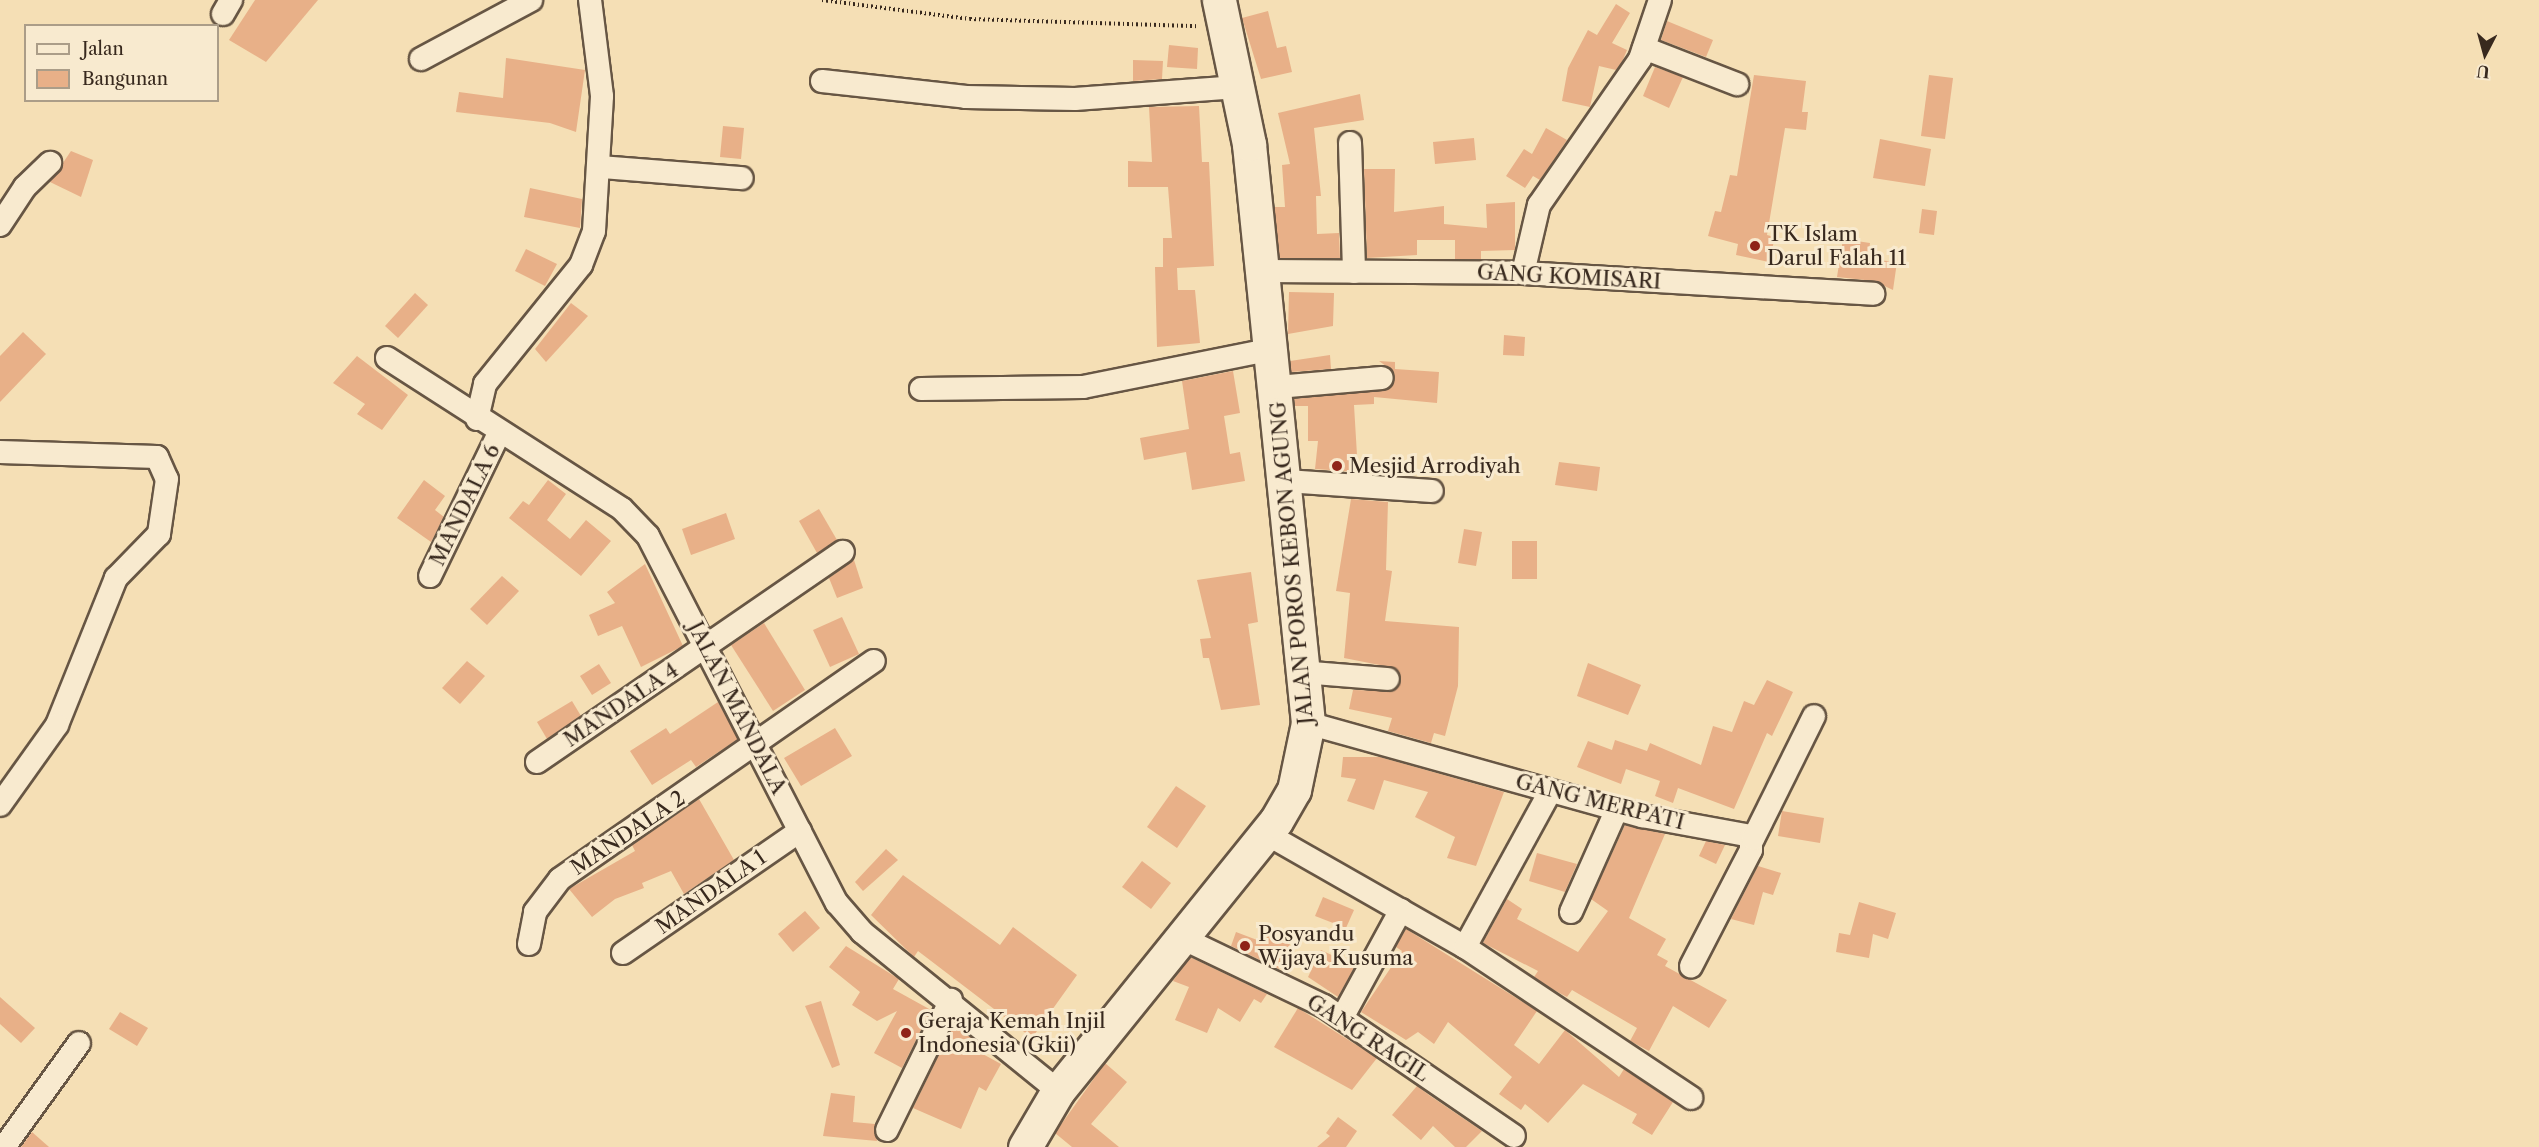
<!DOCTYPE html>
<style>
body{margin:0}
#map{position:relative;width:2539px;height:1147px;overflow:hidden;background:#f5dfb5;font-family:"Libre Caslon Text",serif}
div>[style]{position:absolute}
.building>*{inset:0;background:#e8b088}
.path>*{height:4px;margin-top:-2px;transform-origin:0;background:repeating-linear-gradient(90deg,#38291e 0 1.5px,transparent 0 4.5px)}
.roads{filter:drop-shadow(2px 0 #675644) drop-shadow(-2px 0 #675644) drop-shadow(0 2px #675644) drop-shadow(0 -2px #675644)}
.minor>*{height:22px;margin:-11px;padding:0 11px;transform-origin:11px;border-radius:11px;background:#f8eacf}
.secondary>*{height:33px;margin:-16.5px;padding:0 16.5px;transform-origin:16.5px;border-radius:16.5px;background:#f8eacf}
.dots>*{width:16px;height:16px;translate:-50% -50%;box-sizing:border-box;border:3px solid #f8eacf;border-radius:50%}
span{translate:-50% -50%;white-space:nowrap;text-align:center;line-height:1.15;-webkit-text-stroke:6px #f8eacf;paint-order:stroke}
.poi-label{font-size:21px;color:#38291e}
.left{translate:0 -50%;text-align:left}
.street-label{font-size:21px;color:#38291e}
.legend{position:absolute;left:24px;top:24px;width:195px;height:78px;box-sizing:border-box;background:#f8eacf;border:2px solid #ab9d88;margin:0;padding:8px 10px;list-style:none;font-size:18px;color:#38291e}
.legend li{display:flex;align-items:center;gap:12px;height:30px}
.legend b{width:30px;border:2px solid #ab9d88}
.north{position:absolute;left:2455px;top:24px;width:60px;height:60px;-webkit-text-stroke:4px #f8eacf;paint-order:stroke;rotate:186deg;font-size:16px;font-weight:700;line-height:24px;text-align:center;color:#38291e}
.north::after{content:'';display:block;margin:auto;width:21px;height:27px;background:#38291e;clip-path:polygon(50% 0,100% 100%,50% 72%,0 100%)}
</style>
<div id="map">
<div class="building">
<div style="clip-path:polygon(255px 0,318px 0,266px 62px,229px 40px)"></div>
<div style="clip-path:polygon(1616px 4px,1630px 13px,1612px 43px,1627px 50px,1622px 62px,1616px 70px,1599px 66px,1590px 107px,1562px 101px,1568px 68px,1588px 30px,1597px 35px)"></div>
<div style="clip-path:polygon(1268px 11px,1277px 48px,1286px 46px,1292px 72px,1261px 79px,1242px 18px)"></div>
<div style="clip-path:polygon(1667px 21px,1713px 40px,1706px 57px,1661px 40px)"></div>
<div style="clip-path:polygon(1169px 45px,1198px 48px,1197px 69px,1167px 67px)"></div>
<div style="clip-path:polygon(506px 58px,585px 70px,576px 132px,550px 123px,456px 112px,459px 92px,503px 98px)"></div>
<div style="clip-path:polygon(1133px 60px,1163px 61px,1162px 79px,1133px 81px)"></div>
<div style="clip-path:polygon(1655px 67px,1683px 77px,1669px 108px,1643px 96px)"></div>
<div style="clip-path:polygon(1754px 75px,1806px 81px,1802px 112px,1808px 112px,1806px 130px,1785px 128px,1767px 235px,1775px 237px,1769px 262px,1736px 255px,1738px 244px,1708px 236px,1715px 211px,1721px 212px,1730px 175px,1737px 176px)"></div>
<div style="clip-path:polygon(1929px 75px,1953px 78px,1945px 139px,1921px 136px)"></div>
<div style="clip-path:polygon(1360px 94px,1364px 120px,1314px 128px,1321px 196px,1316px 196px,1317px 234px,1339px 233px,1340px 258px,1279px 258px,1274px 207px,1285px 207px,1282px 165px,1290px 164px,1278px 113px)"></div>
<div style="clip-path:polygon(1199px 106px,1202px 162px,1209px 162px,1214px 266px,1177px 268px,1178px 290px,1195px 290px,1200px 343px,1157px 347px,1155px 267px,1163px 267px,1163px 238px,1172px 238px,1168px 187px,1128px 187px,1128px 161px,1152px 162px,1149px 107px)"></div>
<div style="clip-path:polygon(723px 126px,744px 128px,741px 159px,720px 157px)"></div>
<div style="clip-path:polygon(1546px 128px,1567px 140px,1540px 180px,1533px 176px,1525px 188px,1506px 176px,1524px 149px,1532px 154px)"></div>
<div style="clip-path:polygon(1474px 138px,1476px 160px,1435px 164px,1433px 142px)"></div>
<div style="clip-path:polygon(1880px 139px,1931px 149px,1925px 186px,1873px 178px)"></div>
<div style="clip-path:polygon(71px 151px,93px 160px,81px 197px,50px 182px)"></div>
<div style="clip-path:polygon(1364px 169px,1395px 169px,1394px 212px,1444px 206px,1444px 224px,1487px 228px,1486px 204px,1515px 202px,1515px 250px,1481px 251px,1481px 259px,1455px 259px,1455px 240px,1417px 240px,1417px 255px,1367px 258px)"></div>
<div style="clip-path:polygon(530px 188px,582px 199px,580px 228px,524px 217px)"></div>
<div style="clip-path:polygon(1922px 209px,1937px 211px,1934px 235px,1919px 233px)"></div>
<div style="clip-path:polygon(1843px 239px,1870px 243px,1868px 259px,1897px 262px,1893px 290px,1874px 281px,1837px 277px)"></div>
<div style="clip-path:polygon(526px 249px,557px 264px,545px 286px,515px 271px)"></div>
<div style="clip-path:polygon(1289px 292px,1334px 293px,1333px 326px,1288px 334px)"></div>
<div style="clip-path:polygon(415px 293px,428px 305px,398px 338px,385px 326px)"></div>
<div style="clip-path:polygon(571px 303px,588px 316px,546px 362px,535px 349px)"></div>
<div style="clip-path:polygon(23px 332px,46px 354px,0 402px,0 356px)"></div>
<div style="clip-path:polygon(1504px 335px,1525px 337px,1524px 356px,1503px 355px)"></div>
<div style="clip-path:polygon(1330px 355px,1331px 369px,1291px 372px,1290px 361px)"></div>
<div style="clip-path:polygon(357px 356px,408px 395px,382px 430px,357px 414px,365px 404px,333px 383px)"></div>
<div style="clip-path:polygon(1379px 361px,1395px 362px,1395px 369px,1439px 372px,1437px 403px,1374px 397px,1374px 404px,1354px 405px,1358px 472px,1315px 469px,1318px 441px,1308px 441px,1308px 406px,1295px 406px,1294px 399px,1389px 389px,1393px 371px)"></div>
<div style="clip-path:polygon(1233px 371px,1240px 413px,1224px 416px,1230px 454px,1240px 452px,1245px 481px,1192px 490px,1186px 452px,1144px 460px,1140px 438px,1189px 429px,1182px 381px)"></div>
<div style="clip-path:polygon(1559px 462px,1600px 467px,1597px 491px,1555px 485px)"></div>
<div style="clip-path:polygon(424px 480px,445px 496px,435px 510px,444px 517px,431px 542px,397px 518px)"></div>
<div style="clip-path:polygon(548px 480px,566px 494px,547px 520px,570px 539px,586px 520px,611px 541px,581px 576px,509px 518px,523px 501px,529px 505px)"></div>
<div style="clip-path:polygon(1351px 499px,1388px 502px,1386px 570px,1392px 571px,1385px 621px,1459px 627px,1458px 686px,1445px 736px,1434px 733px,1431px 743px,1388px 731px,1392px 718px,1349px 709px,1353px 690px,1393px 691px,1401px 680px,1395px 668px,1344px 658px,1350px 593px,1336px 591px)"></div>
<div style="clip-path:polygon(819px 509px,837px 540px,817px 553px,799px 521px)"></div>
<div style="clip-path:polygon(726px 513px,735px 539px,691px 555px,682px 529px)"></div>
<div style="clip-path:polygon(1464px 529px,1482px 532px,1476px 566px,1458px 563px)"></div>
<div style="clip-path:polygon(1512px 541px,1537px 541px,1537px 579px,1512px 579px)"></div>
<div style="clip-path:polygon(854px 560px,863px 588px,837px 598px,829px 578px)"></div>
<div style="clip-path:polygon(645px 564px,683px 646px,641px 667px,622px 626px,598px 636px,589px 615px,615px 603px,607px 592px)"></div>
<div style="clip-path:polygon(1251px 572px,1258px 622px,1248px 624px,1260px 705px,1221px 710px,1209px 658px,1203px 658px,1200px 639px,1211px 638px,1197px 580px)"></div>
<div style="clip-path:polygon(502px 576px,519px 591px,487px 625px,470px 609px)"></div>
<div style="clip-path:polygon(842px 617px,859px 654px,830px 667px,813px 630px)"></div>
<div style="clip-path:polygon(764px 623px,805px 690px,773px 711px,731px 645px)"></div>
<div style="clip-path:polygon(467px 661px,485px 676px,460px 704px,442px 688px)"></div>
<div style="clip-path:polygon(1588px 663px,1641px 685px,1628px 715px,1577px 696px)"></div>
<div style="clip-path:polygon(599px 664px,611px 683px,592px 695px,580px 676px)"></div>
<div style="clip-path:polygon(1767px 680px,1793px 692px,1772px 736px,1767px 733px,1734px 809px,1678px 788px,1673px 803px,1655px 796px,1660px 781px,1626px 769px,1621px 784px,1577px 767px,1588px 741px,1612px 750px,1615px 740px,1647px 751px,1650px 743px,1701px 765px,1713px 726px,1732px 732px,1744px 701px,1754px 705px)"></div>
<div style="clip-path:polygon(572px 701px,581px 716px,547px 739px,537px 722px)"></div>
<div style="clip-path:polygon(718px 702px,738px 739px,696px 767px,691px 760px,652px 785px,630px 751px,666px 728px,670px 734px)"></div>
<div style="clip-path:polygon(835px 728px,852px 756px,801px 786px,784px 758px)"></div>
<div style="clip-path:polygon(1343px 757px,1380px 757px,1504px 792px,1476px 866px,1447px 858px,1455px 837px,1415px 817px,1428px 792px,1384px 780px,1374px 810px,1347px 801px,1356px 779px,1341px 777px)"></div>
<div style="clip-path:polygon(1176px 786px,1206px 806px,1177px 848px,1147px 827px)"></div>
<div style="clip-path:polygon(699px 799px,734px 860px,684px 894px,671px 871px,642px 883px,644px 888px,615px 899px,592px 917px,569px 889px,635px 851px,632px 845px)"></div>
<div style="clip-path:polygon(1782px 811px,1824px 818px,1820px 843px,1778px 836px)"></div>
<div style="clip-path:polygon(1625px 825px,1665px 834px,1629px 918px,1666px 939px,1657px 955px,1668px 961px,1665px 966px,1727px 1000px,1709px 1028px,1673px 1006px,1649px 1051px,1630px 1041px,1637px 1028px,1572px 990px,1567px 997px,1552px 989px,1534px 977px,1538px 971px,1483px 943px,1507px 899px,1522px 909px,1517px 919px,1578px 952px,1608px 911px,1591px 899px)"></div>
<div style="clip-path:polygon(1706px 841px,1725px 845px,1716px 864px,1699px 856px)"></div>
<div style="clip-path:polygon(886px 849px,898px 860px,863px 891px,855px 882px)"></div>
<div style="clip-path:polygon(1537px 853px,1577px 864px,1565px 892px,1529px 881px)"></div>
<div style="clip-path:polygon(1142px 861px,1171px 883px,1151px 909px,1122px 887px)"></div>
<div style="clip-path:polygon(1758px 866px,1781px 873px,1773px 895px,1763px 892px,1754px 925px,1731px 919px)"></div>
<div style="clip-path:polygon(903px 875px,1000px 945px,1013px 927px,1077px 975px,1032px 1038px,918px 951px,914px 957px,871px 915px)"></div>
<div style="clip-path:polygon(1323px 897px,1354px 910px,1346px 928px,1315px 916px)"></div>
<div style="clip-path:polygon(1859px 902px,1896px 913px,1888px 939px,1873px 934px,1869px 958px,1836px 952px,1839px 933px,1850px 935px)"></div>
<div style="clip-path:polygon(805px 911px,820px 928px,793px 952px,778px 934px)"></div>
<div style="clip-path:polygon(1406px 929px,1537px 1011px,1514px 1045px,1539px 1064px,1565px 1030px,1619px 1077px,1624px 1069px,1673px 1102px,1652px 1135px,1632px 1123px,1637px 1114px,1583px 1084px,1548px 1123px,1525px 1104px,1521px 1110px,1499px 1094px,1512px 1077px,1448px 1022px,1434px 1044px,1418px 1032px,1406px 1040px,1361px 1012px,1402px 951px,1396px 947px)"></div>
<div style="clip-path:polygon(1236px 932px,1265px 943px,1268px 934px,1290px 944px,1279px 969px,1231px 946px)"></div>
<div style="clip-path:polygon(846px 946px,899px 979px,893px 989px,931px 1010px,902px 1068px,874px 1053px,897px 1011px,877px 1021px,852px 1005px,860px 992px,829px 967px)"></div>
<div style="clip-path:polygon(1321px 950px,1355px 966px,1338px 997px,1308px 977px)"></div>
<div style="clip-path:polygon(1190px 957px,1267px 994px,1261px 1003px,1254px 999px,1240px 1022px,1218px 1008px,1207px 1033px,1175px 1020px,1189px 987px,1173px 981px)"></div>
<div style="clip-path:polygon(0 997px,35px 1028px,21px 1043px,0 1024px)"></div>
<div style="clip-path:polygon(821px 1001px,840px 1065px,832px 1068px,805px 1006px)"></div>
<div style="clip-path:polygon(1298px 1008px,1377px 1058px,1352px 1090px,1274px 1047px)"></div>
<div style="clip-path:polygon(120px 1012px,148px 1028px,137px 1046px,109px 1029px)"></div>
<div style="clip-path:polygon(954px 1024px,974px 1040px,970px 1047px,1001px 1064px,986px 1091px,979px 1087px,961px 1129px,913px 1108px)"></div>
<div style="clip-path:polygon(1105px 1063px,1127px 1082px,1091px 1124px,1119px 1147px,1072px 1147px,1055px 1133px)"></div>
<div style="clip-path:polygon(1417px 1086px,1429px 1095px,1482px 1131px,1466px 1147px,1455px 1147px,1433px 1126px,1421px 1140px,1392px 1115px)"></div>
<div style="clip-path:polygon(831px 1093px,855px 1096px,853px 1122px,875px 1124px,877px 1141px,823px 1136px)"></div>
<div style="clip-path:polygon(1338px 1117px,1357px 1131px,1346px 1147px,1317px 1147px,1330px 1136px,1326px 1133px)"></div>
<div style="clip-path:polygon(32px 1132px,49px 1147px,21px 1147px)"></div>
</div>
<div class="path">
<div style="left:822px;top:0;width:149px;rotate:7.3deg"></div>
<div style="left:970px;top:19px;width:229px;rotate:1.8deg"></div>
</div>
<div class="roads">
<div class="minor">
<div style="left:223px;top:14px;width:16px;rotate:-60deg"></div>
<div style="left:1644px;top:48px;width:100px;rotate:21.2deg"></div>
<div style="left:421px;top:59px;width:125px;rotate:-28.2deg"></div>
<div style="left:822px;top:81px;width:145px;rotate:6.3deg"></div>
<div style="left:966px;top:97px;width:109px;rotate:1.1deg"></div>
<div style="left:1075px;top:99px;width:163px;rotate:-4.2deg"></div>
<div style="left:1350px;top:143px;width:129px;rotate:88.2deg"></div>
<div style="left:601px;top:167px;width:141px;rotate:4.5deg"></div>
<div style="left:0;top:225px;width:45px;rotate:-56.7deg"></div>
<div style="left:25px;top:187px;width:35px;rotate:-44deg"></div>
<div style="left:1265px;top:271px;width:258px;rotate:0.4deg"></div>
<div style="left:1523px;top:273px;width:351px;rotate:3.4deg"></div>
<div style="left:1523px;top:273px;width:70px;rotate:-76.8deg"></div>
<div style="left:1539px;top:205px;width:178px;rotate:-55.3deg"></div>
<div style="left:1640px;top:59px;width:62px;rotate:-71.3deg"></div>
<div style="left:387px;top:358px;width:279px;rotate:32.7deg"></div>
<div style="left:622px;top:509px;width:37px;rotate:46deg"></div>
<div style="left:648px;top:536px;width:413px;rotate:62.8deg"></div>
<div style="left:837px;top:903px;width:38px;rotate:49deg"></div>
<div style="left:862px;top:932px;width:252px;rotate:39deg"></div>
<div style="left:1277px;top:387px;width:105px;rotate:-4.9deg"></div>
<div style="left:921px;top:389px;width:162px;rotate:-0.7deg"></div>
<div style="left:1083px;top:387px;width:195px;rotate:-11.3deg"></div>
<div style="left:477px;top:419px;width:36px;rotate:-77deg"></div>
<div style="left:485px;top:384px;width:153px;rotate:-51.1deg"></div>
<div style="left:581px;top:265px;width:36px;rotate:-69deg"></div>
<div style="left:594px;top:231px;width:135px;rotate:-86.6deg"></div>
<div style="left:602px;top:96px;width:97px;rotate:-97.1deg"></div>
<div style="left:0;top:452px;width:157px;rotate:1.8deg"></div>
<div style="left:157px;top:457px;width:24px;rotate:66deg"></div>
<div style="left:167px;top:479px;width:56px;rotate:98.3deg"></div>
<div style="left:159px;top:534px;width:62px;rotate:134.3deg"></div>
<div style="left:116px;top:578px;width:158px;rotate:111.9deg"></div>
<div style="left:57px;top:725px;width:98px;rotate:125.5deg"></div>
<div style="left:1286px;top:481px;width:146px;rotate:3.9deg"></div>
<div style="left:430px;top:576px;width:159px;rotate:-64.2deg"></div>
<div style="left:1301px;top:672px;width:87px;rotate:4.6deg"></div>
<div style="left:1308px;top:723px;width:347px;rotate:15.6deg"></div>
<div style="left:1642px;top:816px;width:111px;rotate:10.4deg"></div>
<div style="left:1751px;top:836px;width:14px;rotate:90deg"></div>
<div style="left:1751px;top:850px;width:131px;rotate:117.3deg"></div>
<div style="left:537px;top:762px;width:371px;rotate:-34.5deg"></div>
<div style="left:1265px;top:833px;width:230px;rotate:29.7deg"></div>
<div style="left:1465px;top:947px;width:272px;rotate:33.7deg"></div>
<div style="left:1753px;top:839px;width:137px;rotate:-63.6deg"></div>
<div style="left:1571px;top:912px;width:113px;rotate:-65.9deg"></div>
<div style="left:1182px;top:938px;width:157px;rotate:25.6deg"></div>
<div style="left:1324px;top:1006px;width:230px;rotate:34.4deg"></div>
<div style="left:529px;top:944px;width:33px;rotate:-79deg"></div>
<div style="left:535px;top:912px;width:41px;rotate:-52.9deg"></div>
<div style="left:560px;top:879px;width:382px;rotate:-34.8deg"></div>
<div style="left:1465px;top:947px;width:177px;rotate:-61.3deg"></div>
<div style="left:623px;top:953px;width:215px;rotate:-34.6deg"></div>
<div style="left:1342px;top:1018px;width:123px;rotate:-61.4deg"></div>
<div style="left:887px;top:1130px;width:145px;rotate:-63.8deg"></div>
<div style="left:4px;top:1147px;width:128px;rotate:-54.2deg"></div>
</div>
<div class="secondary">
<div style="left:1025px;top:1147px;width:65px;rotate:-59.5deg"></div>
<div style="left:1058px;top:1091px;width:347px;rotate:-51.1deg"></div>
<div style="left:1276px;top:821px;width:36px;rotate:-60deg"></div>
<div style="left:1294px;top:790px;width:68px;rotate:-78.2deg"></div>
<div style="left:1308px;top:723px;width:582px;rotate:-95.82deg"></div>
<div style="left:1249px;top:144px;width:147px;rotate:-101.8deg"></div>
</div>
</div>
<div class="dots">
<div style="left:1755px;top:246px;background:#8f2418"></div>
<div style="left:1337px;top:466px;background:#8f2418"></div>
<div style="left:1245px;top:946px;background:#8f2418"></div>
<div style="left:906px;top:1033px;background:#8f2418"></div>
</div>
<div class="poi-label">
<span class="left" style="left:1767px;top:246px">TK Islam<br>Darul Falah 11</span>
<span class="left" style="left:1349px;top:466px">Mesjid Arrodiyah</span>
<span class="left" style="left:1258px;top:946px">Posyandu<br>Wijaya Kusuma</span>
<span class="left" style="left:918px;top:1033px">Geraja Kemah Injil<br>Indonesia (Gkii)</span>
</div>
<div class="street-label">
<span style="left:1569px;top:277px;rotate:3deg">GANG KOMISARI</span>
<span style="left:465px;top:505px;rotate:-64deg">MANDALA 6</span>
<span style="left:1292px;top:563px;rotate:-95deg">JALAN POROS KEBON AGUNG</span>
<span style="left:621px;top:705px;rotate:-34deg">MANDALA 4</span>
<span style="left:737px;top:708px;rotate:63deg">JALAN MANDALA</span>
<span style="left:1600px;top:802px;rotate:14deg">GANG MERPATI</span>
<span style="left:628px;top:833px;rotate:-34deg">MANDALA 2</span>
<span style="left:711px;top:892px;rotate:-35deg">MANDALA 1</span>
<span style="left:1368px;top:1038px;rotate:33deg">GANG RAGIL</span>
</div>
<ul class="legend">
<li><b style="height:8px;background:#f8eacf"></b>Jalan</li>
<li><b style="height:16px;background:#e8b088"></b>Bangunan</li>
</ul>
<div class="north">U</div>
</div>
